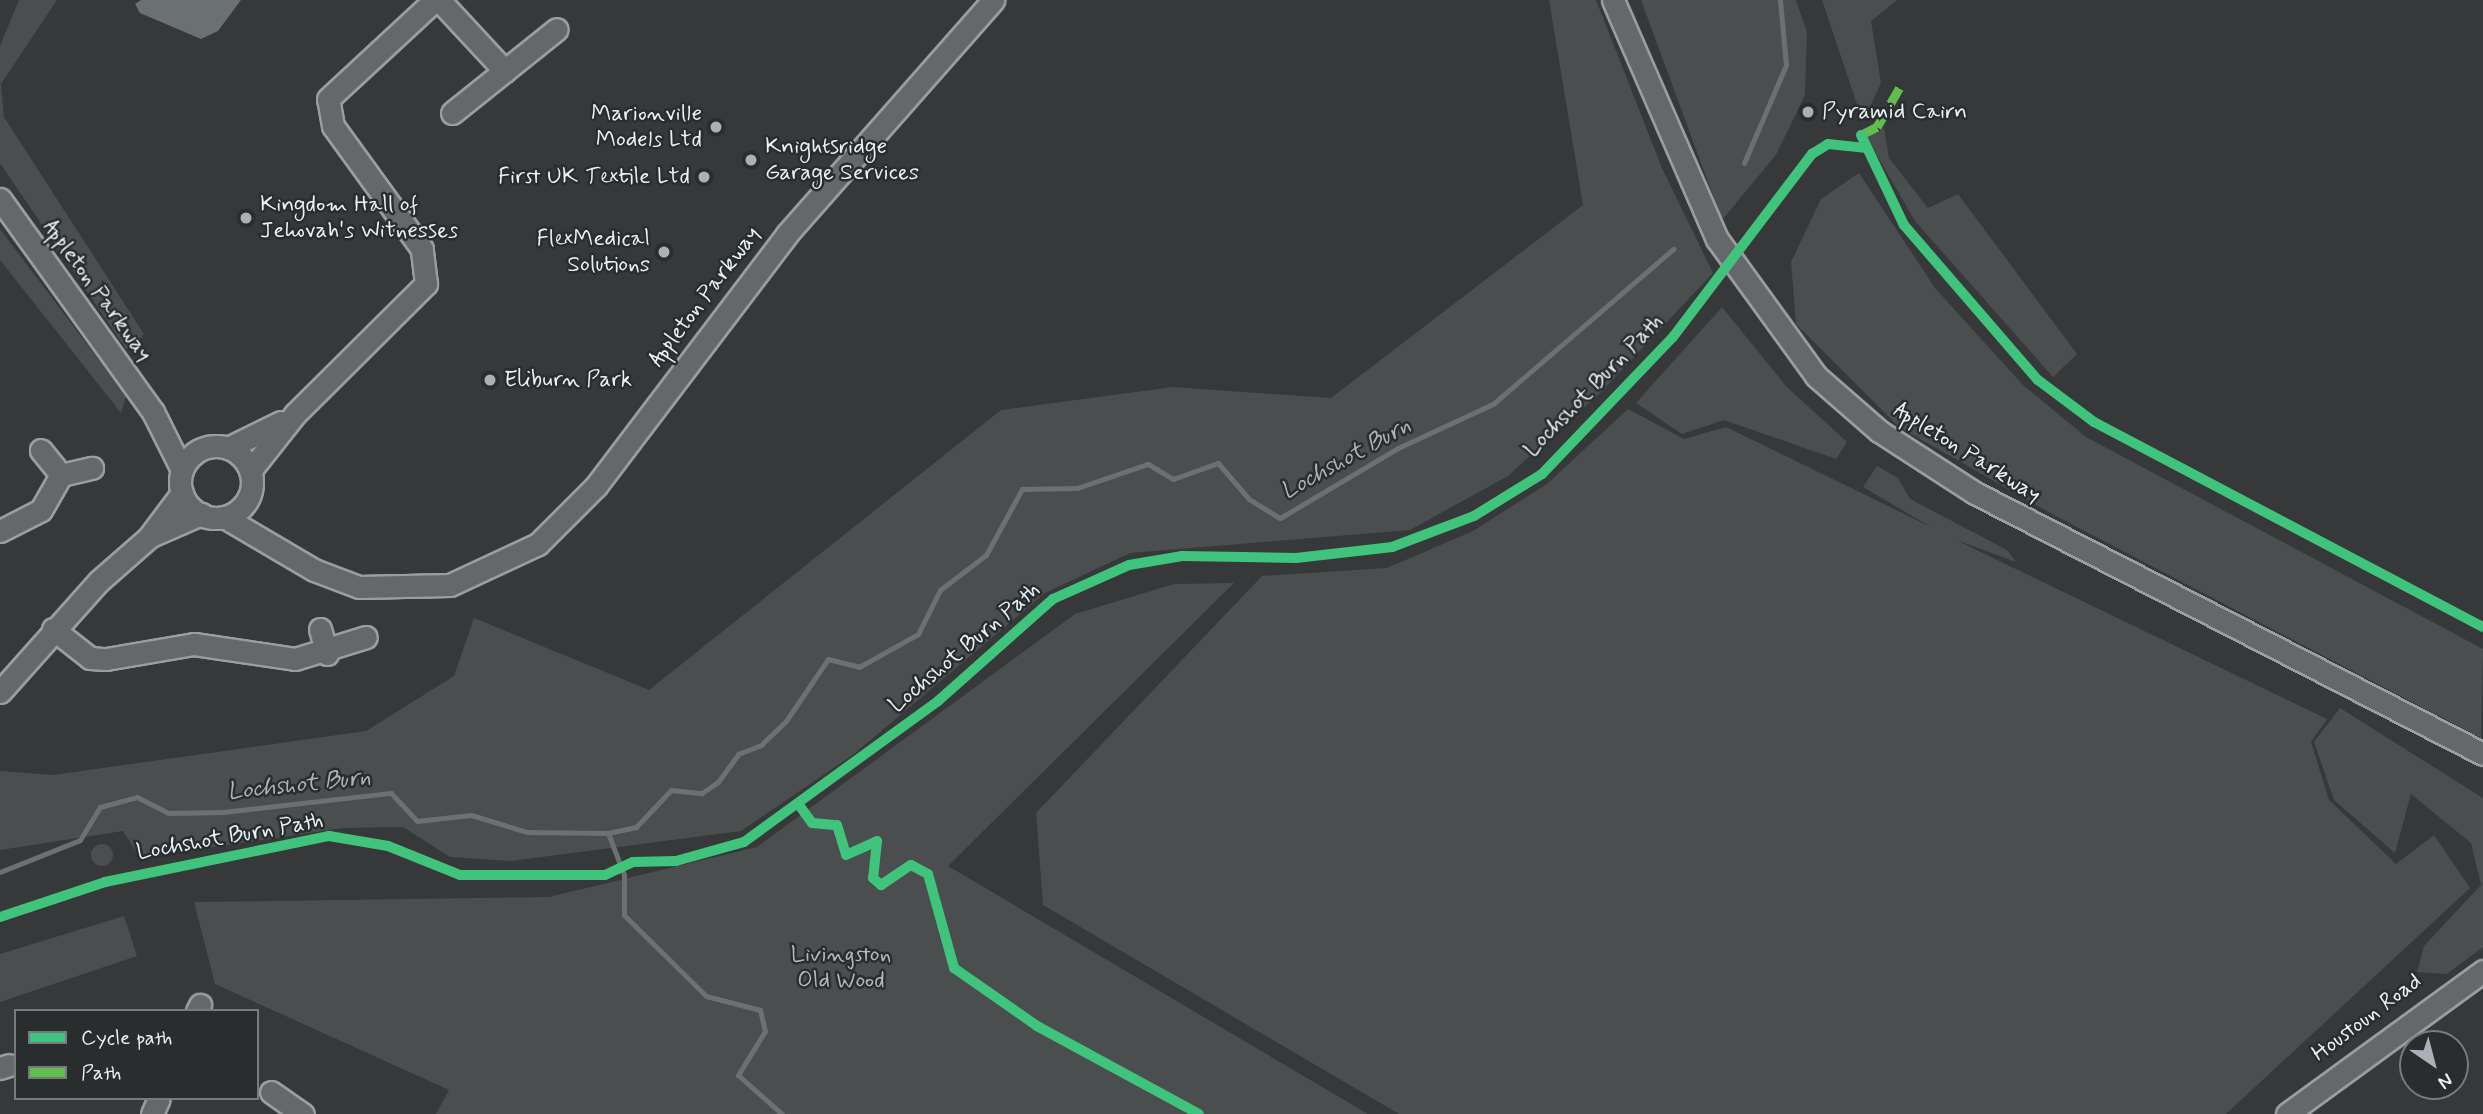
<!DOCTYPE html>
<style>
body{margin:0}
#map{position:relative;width:2483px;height:1114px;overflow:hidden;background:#363839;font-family:Mynerve,sans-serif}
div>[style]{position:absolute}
.green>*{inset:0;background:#4a4e4f}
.round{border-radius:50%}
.water>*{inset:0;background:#6b7073}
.stream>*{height:5px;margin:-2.5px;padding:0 2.5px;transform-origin:2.5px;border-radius:2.5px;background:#6b7073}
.roads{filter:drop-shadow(2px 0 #9b9d9f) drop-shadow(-2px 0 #9b9d9f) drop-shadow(0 2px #9b9d9f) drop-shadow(0 -2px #9b9d9f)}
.minor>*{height:21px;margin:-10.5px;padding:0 10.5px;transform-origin:10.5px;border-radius:10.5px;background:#65686b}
.minor>.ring{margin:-10.5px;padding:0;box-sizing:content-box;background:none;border:21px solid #65686b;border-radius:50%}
.quiet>*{height:9px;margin-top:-4.5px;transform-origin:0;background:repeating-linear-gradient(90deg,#5fbe4e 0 18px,transparent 0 27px)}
.cycleway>*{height:10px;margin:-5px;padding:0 5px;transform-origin:5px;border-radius:5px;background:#40c37c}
.dots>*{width:19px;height:19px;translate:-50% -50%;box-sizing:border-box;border:4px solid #2a2d2e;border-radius:50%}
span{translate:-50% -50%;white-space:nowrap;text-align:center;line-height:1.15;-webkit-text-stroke:5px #2a2d2e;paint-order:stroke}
.poi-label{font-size:23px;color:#e8f1f8}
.left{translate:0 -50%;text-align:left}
.right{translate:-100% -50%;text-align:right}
.street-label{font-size:23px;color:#e8f1f8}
.park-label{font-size:23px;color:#b2b9be}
.water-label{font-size:24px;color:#acb3b8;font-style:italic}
.legend{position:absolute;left:14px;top:1009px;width:245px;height:91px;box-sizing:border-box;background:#2a2d2e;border:2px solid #767b7f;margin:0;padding:9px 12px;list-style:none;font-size:21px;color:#e8f1f8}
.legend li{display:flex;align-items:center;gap:14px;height:35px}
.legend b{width:35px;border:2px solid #767b7f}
.north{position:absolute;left:2399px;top:1030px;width:70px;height:70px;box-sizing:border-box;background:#2a2d2e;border:2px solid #767b7f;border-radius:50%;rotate:145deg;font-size:19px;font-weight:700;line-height:28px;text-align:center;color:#e8f1f8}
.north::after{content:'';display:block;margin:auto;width:24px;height:32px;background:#aab0b5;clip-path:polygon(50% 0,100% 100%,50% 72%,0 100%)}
</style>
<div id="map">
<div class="green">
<div style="clip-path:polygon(19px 0,57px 0,1px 84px,4px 117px,144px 334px,135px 347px,126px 349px,0 163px,0 46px)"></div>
<div style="clip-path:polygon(1549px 0,1596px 0,1662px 168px,1713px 273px,1601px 392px,1508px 476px,1410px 530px,1130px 553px,1045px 593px,854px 754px,741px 831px,511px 861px,450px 857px,403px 827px,343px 828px,140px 858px,123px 831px,0 850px,0 771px,53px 775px,366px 731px,454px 676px,474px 618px,649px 690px,1001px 410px,1173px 387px,1331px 398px,1583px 205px)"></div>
<div style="clip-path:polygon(1641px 0,1796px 0,1807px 32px,1805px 95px,1776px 155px,1722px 220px)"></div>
<div style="clip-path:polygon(1822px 0,1897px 0,1871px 21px,1881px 83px,1863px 122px)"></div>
<div style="clip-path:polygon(1884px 128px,1889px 158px,1928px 208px,1958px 194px,2077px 354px,2053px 377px,1915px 221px,1867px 138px)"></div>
<div style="clip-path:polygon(1859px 173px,1935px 288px,2022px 384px,2086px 437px,2483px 649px,2481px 738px,2052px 514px,1899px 427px,1796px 324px,1791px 262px,1821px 199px)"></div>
<div style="clip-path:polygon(0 229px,126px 396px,121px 413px,0 260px)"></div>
<div style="clip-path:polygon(1722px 307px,1786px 386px,1847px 442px,1836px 459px,1724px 420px,1682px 434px,1636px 403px)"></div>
<div style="clip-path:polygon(1628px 409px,1684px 439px,1726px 427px,1931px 527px,1863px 487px,1877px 466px,1898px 478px,1910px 499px,2007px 550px,2016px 562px,1956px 540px,2327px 719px,2311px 742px,2329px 800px,2396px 864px,2434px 835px,2470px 888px,2226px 1114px,1399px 1114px,1043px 905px,1036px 813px,1262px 576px,1387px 568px,1473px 531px,1547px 484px)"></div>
<div style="clip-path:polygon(1234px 583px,948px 866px,1368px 1114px,436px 1114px,449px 1090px,215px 984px,194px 902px,549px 897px,757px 847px,1075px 614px,1174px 584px)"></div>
<div style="clip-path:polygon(2340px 708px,2483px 798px,2483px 947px,2447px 974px,2417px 972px,2424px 946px,2481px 885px,2471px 843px,2411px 794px,2395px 853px,2334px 800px,2314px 742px)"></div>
<div class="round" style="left:91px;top:844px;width:22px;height:22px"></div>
<div style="clip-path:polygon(124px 916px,137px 956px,0 1002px,0 954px)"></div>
</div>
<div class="water">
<div style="clip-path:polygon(141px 0,241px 0,218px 31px,201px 39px,140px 13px,135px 4px)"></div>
</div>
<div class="stream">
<div style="left:1744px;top:163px;width:107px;rotate:-66.8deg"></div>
<div style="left:1786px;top:65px;width:65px;rotate:-95.3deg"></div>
<div style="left:608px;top:833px;width:45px;rotate:69.1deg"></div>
<div style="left:624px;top:875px;width:40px;rotate:90deg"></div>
<div style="left:624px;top:915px;width:115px;rotate:44.6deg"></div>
<div style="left:706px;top:996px;width:56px;rotate:14.5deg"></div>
<div style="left:760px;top:1010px;width:22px;rotate:77deg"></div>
<div style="left:765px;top:1031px;width:52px;rotate:121.5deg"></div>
<div style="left:738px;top:1075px;width:59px;rotate:41.6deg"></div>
<div style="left:0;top:872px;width:86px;rotate:-21.8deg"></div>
<div style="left:80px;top:840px;width:39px;rotate:-59deg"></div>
<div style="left:100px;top:807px;width:38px;rotate:-15deg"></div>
<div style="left:137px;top:797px;width:35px;rotate:27deg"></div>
<div style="left:168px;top:813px;width:55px;rotate:-1deg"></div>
<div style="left:223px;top:812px;width:169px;rotate:-6.5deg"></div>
<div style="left:391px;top:793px;width:38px;rotate:47deg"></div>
<div style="left:417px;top:821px;width:54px;rotate:-6.3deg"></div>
<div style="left:471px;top:815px;width:59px;rotate:16.9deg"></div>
<div style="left:527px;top:832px;width:81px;rotate:0.7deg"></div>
<div style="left:608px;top:833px;width:29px;rotate:-12deg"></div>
<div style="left:636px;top:827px;width:51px;rotate:-46.6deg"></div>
<div style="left:671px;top:790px;width:31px;rotate:6deg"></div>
<div style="left:702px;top:793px;width:19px;rotate:-35deg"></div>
<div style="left:718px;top:782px;width:34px;rotate:-54deg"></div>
<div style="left:738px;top:754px;width:25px;rotate:-21deg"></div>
<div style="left:761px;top:745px;width:35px;rotate:-44deg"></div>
<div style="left:786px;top:721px;width:75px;rotate:-55.9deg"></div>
<div style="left:828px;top:659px;width:32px;rotate:14deg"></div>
<div style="left:859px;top:667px;width:68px;rotate:-29.2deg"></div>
<div style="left:918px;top:634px;width:49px;rotate:-63.4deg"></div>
<div style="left:940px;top:590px;width:58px;rotate:-37.3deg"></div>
<div style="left:986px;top:555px;width:75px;rotate:-61.4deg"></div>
<div style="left:1022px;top:489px;width:55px;rotate:-1deg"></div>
<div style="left:1077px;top:488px;width:75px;rotate:-18.7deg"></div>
<div style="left:1148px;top:464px;width:29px;rotate:31deg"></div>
<div style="left:1173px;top:479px;width:48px;rotate:-19.6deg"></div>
<div style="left:1218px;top:463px;width:48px;rotate:49.3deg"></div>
<div style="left:1249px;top:499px;width:36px;rotate:32deg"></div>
<div style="left:1280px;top:518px;width:137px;rotate:-30.7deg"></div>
<div style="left:1398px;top:448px;width:105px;rotate:-24.9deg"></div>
<div style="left:1493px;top:404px;width:238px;rotate:-40.7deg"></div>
</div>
<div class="roads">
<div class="minor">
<div style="left:439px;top:0;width:97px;rotate:47.1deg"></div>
<div style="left:1613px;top:0;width:261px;rotate:66.5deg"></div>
<div style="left:1717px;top:239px;width:169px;rotate:54.1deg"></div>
<div style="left:1816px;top:376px;width:84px;rotate:41.1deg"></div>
<div style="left:1879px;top:431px;width:114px;rotate:32.9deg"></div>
<div style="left:1975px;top:493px;width:571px;rotate:27.19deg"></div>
<div style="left:452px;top:113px;width:134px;rotate:-38.7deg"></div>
<div style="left:0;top:199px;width:262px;rotate:54.3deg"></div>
<div style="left:153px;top:412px;width:65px;rotate:63.4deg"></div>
<div class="ring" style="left:180px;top:446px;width:51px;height:51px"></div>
<div style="left:228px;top:448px;width:59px;rotate:-26.1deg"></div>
<div style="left:250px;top:471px;width:73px;rotate:-51.7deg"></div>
<div style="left:295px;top:414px;width:185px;rotate:-44.8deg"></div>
<div style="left:426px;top:284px;width:35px;rotate:-97deg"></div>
<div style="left:422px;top:249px;width:152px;rotate:-125.9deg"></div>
<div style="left:333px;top:126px;width:27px;rotate:-100deg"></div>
<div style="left:328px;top:99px;width:146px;rotate:-42.8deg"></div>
<div style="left:61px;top:475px;width:32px;rotate:-13deg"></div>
<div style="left:224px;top:517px;width:104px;rotate:30.5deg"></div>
<div style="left:314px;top:570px;width:48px;rotate:20.7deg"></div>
<div style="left:359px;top:587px;width:91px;rotate:-1.3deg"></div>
<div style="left:450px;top:585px;width:97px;rotate:-25deg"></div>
<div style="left:538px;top:544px;width:82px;rotate:-45deg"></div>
<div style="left:596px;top:486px;width:316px;rotate:-52.8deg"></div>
<div style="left:787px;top:234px;width:312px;rotate:-48.6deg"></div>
<div style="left:0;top:531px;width:46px;rotate:-27.1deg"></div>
<div style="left:41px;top:510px;width:40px;rotate:-60.3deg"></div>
<div style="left:61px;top:475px;width:32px;rotate:-129deg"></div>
<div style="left:151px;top:536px;width:55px;rotate:-23.7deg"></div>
<div style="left:53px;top:629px;width:47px;rotate:38.1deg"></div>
<div style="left:90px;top:658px;width:16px;rotate:4deg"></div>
<div style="left:106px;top:659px;width:89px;rotate:-9.7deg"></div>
<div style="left:194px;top:644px;width:102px;rotate:8.4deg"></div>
<div style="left:295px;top:659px;width:74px;rotate:-17.2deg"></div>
<div style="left:320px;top:629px;width:26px;rotate:74deg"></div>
<div style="left:0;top:692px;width:149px;rotate:-48.3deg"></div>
<div style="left:99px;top:581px;width:67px;rotate:-41.3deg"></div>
<div style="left:149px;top:537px;width:55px;rotate:-53.1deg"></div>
<div style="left:197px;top:1011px;width:7px;rotate:-63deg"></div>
<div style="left:0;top:1068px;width:9px;rotate:-18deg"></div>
<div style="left:271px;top:1092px;width:39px;rotate:35deg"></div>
<div style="left:152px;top:1114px;width:17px;rotate:-66deg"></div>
<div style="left:2287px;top:1114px;width:243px;rotate:-36.1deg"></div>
</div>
</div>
<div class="quiet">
<div style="left:1861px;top:135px;width:18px;rotate:-27deg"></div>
<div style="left:1877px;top:127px;width:46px;rotate:-60.1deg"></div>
</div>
<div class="cycleway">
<div style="left:1861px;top:135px;width:100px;rotate:64.5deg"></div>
<div style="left:1904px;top:225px;width:205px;rotate:49.2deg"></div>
<div style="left:2038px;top:380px;width:70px;rotate:36.9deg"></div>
<div style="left:2094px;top:422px;width:440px;rotate:27.8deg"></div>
<div style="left:799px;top:805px;width:22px;rotate:54deg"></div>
<div style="left:812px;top:823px;width:25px;rotate:5deg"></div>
<div style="left:837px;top:825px;width:31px;rotate:73deg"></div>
<div style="left:846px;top:855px;width:34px;rotate:-24deg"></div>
<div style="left:877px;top:841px;width:37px;rotate:96deg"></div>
<div style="left:873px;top:878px;width:11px;rotate:41deg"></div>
<div style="left:881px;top:885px;width:36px;rotate:-34deg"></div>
<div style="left:911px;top:865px;width:19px;rotate:28deg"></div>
<div style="left:928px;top:874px;width:98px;rotate:74.5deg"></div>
<div style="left:954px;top:968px;width:101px;rotate:34.9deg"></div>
<div style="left:1037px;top:1026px;width:184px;rotate:28.5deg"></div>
<div style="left:0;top:917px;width:111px;rotate:-18.4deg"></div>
<div style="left:105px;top:882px;width:229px;rotate:-11.6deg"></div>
<div style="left:329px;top:836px;width:60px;rotate:9.6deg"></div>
<div style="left:388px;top:846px;width:78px;rotate:21.9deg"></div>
<div style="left:460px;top:875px;width:145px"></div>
<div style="left:605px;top:875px;width:31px;rotate:-25deg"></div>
<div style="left:633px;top:862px;width:43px;rotate:-1.3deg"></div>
<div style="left:676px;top:861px;width:71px;rotate:-15.6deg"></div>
<div style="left:744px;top:842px;width:240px;rotate:-36deg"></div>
<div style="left:938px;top:701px;width:154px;rotate:-41.6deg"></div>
<div style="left:1053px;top:599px;width:83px;rotate:-24.1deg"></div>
<div style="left:1129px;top:565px;width:54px;rotate:-9.6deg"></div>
<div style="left:1182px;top:556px;width:114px;rotate:1deg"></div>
<div style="left:1296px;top:558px;width:97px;rotate:-6.5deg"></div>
<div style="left:1392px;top:547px;width:88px;rotate:-20.7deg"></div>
<div style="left:1474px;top:516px;width:80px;rotate:-31.7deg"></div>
<div style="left:1542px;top:474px;width:190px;rotate:-46.3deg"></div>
<div style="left:1673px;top:337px;width:230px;rotate:-52.8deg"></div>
<div style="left:1812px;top:154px;width:19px;rotate:-32deg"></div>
<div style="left:1828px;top:144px;width:37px;rotate:6deg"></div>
</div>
<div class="dots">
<div style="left:1808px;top:112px;background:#aab0b5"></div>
<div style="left:716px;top:127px;background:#aab0b5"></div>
<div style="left:751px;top:160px;background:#aab0b5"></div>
<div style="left:704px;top:177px;background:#aab0b5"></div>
<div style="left:246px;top:218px;background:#aab0b5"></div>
<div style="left:664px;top:252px;background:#aab0b5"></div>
<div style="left:490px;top:380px;background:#aab0b5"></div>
</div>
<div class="poi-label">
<span class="left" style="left:1822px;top:112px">Pyramid Cairn</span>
<span class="right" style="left:702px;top:127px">Marionville<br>Models Ltd</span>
<span class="left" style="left:765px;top:160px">Knightsridge<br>Garage Services</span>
<span class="right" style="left:690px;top:177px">First UK Textile Ltd</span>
<span class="left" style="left:260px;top:218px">Kingdom Hall of<br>Jehovah's Witnesses</span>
<span class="right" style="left:650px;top:252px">FlexMedical<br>Solutions</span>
<span class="left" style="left:504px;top:380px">Eliburn Park</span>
</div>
<div class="street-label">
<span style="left:97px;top:291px;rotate:54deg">Appleton Parkway</span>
<span style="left:705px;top:297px;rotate:-53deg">Appleton Parkway</span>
<span style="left:1594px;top:386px;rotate:-46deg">Lochshot Burn Path</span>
<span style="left:1967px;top:453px;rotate:32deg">Appleton Parkway</span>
<span style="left:965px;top:648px;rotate:-40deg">Lochshot Burn Path</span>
<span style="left:230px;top:837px;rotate:-10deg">Lochshot Burn Path</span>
<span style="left:2367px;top:1018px;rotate:-37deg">Houstoun Road</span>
</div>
<div class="park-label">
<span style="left:841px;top:968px">Livingston<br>Old Wood</span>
</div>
<div class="water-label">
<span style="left:1346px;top:459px;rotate:-29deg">Lochshot Burn</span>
<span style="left:299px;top:785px;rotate:-6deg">Lochshot Burn</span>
</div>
<ul class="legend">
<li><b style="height:9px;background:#40c37c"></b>Cycle path</li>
<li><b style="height:9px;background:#5fbe4e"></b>Path</li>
</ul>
<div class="north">N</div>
</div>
